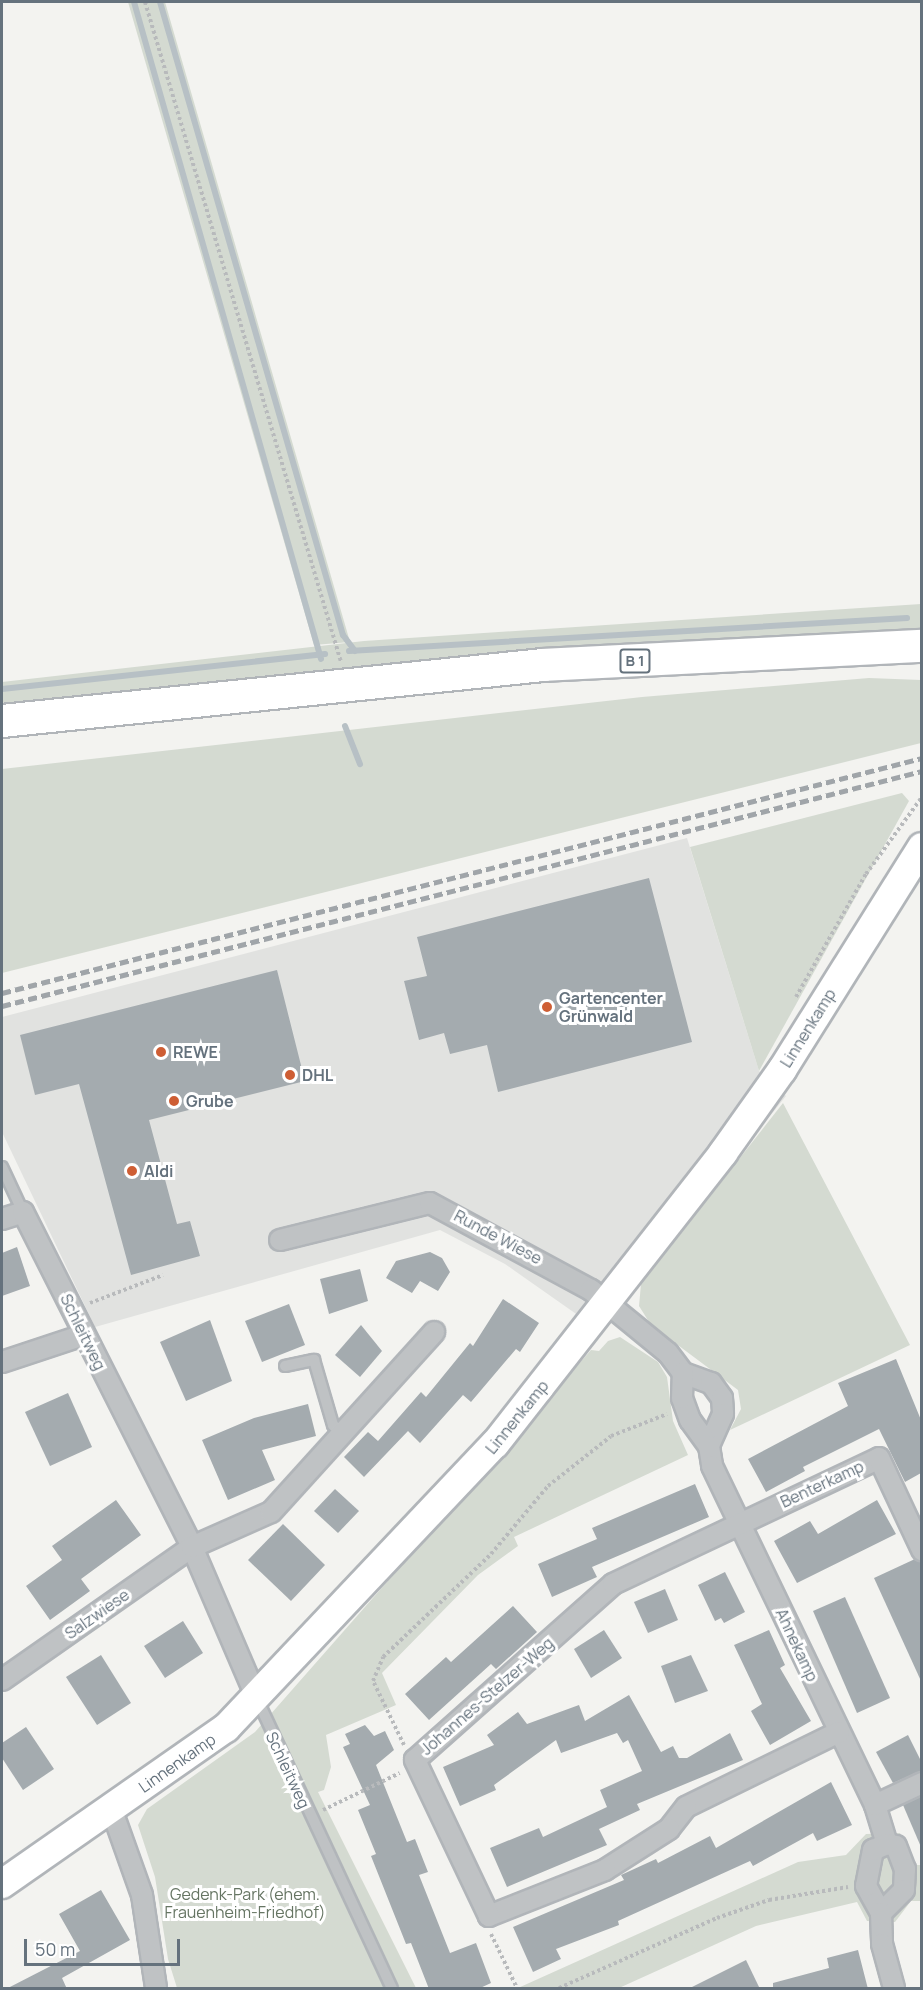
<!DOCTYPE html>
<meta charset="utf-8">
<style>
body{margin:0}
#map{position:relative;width:923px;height:1990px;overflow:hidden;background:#f3f3f0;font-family:Manrope,sans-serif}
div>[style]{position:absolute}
.built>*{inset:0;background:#e1e2e0}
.green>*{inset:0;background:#d4dad1}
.stream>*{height:6px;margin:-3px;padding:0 3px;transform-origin:3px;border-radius:3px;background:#b7c0c5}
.building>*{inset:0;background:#a4abaf}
.path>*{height:4px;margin-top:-2px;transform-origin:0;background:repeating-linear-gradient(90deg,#b8babc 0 3px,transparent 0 6px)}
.roads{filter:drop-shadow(2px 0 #b1b5b9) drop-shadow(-2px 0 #b1b5b9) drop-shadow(0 2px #b1b5b9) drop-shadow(0 -2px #b1b5b9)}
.lane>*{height:10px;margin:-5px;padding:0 5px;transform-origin:5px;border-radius:5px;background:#bfc2c4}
.street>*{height:20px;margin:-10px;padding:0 10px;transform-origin:10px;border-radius:10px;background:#bfc2c4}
.secondary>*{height:28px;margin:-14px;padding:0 14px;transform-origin:14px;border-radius:14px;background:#fff}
.primary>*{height:32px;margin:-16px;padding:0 16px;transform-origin:16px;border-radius:16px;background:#fff}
.rail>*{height:4.5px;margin-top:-2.25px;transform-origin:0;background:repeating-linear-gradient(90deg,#a0a5a9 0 9px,transparent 0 13.5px)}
.dots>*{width:16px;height:16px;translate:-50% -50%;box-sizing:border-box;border:3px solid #fff;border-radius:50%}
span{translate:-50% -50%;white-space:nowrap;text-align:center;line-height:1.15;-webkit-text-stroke:6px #fff;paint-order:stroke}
.shield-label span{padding:2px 4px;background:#fff;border:2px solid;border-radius:4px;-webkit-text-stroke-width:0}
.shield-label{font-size:15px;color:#65727d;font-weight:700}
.poi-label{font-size:16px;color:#65727d;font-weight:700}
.left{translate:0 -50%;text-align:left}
.street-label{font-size:16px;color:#65727d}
.park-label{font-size:16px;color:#667563}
.frame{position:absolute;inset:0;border:3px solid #65727d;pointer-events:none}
.scale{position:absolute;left:24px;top:1939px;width:156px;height:27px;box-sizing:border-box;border:3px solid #65727d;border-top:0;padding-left:8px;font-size:18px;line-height:21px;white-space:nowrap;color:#65727d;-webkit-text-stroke:4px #fff;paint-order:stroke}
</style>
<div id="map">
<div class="built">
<div style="clip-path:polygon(687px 838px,759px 1071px,786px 1096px,599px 1330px,505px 1264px,440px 1230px,95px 1327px,2px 1132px,2px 1017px)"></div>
</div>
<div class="green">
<div style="clip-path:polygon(128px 2px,165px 2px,350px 642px,314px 645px)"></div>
<div style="clip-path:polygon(921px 604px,921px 634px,2px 712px,2px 682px,364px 641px)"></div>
<div style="clip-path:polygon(869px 678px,921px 680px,921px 743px,2px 973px,2px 769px,642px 697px)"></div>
<div style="clip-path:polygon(902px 793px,909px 801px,759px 1071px,690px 847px)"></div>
<div style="clip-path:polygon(783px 1103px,910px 1345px,730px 1430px,741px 1409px,738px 1390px,651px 1325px,639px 1306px,641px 1284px)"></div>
<div style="clip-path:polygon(620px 1337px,658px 1362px,667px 1377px,673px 1421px,688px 1455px,514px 1537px,518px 1546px,478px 1575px,382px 1673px,396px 1705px,326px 1735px,331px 1767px,324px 1790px,318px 1792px,416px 1988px,177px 1988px,168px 1959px,155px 1877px,138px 1825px,147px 1809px,255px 1732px,591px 1350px,599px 1351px,608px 1341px)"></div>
<div style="clip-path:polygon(900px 1833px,914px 1865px,921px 1865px,921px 1901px,911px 1901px,895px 1922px,867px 1921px,857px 1902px,756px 1926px,619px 1988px,518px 1988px,798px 1862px,846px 1855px,866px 1834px)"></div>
</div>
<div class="stream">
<div style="left:134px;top:2px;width:683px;rotate:74.11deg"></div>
<div style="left:160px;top:2px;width:659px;rotate:73.88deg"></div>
<div style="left:343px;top:635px;width:20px;rotate:53deg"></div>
<div style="left:349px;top:651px;width:559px;rotate:-3.38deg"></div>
<div style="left:2px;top:689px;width:325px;rotate:-6.2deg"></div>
<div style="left:345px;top:726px;width:41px;rotate:68.5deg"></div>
</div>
<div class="building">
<div style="clip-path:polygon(649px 878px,692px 1042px,498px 1092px,487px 1045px,450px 1054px,444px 1033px,419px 1040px,404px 981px,427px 976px,417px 937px)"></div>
<div style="clip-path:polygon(277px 970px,305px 1081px,149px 1120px,177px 1224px,190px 1221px,200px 1256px,131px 1275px,79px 1084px,35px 1095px,20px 1035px)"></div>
<div style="clip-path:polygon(17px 1247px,30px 1286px,2px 1296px,2px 1253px)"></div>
<div style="clip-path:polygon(430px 1252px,442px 1258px,450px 1272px,438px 1291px,420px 1281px,412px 1293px,386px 1278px,396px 1261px)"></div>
<div style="clip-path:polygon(360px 1269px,368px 1301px,329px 1314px,320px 1279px)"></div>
<div style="clip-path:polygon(503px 1299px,539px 1323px,520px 1352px,516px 1349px,471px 1402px,463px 1395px,420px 1443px,408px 1431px,364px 1477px,344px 1457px,368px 1432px,378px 1441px,421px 1392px,426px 1397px,470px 1343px,473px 1346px)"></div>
<div style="clip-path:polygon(289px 1304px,305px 1345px,262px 1362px,245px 1321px)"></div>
<div style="clip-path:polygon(210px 1320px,232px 1381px,186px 1401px,160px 1342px)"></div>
<div style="clip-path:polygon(361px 1325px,382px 1351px,360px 1377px,335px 1355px)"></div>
<div style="clip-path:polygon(896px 1359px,921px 1420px,921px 1473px,905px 1482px,879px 1429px,803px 1467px,805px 1471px,766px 1492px,748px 1459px,848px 1406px,838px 1383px)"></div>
<div style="clip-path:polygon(68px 1393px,92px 1447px,50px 1466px,25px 1412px)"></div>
<div style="clip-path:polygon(308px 1404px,316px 1436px,262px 1450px,275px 1480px,228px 1500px,202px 1440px,254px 1418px)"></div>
<div style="clip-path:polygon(695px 1484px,709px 1517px,592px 1567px,597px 1577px,552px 1597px,538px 1564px,597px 1539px,592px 1528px)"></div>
<div style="clip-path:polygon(335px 1489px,359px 1511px,338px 1533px,314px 1511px)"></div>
<div style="clip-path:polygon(116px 1500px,141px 1535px,81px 1579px,90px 1591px,50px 1620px,26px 1586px,62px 1560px,52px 1546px)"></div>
<div style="clip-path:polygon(877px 1500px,896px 1534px,797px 1583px,774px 1541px,810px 1521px,818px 1534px)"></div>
<div style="clip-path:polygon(283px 1524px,325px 1565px,291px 1601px,248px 1560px)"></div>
<div style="clip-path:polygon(915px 1559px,921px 1562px,921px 1681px,874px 1578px)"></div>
<div style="clip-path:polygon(725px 1572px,745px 1612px,724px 1623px,721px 1618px,715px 1621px,698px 1585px)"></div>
<div style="clip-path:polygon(665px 1589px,678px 1620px,648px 1633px,634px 1602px)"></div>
<div style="clip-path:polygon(845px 1597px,890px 1698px,857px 1713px,813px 1611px)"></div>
<div style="clip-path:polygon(513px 1606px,537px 1632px,496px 1669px,491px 1664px,429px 1720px,405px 1694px,446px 1657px,451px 1662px)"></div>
<div style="clip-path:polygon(183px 1621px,203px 1653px,165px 1678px,144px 1646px)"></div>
<div style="clip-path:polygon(604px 1630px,622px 1658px,591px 1678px,574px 1649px)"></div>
<div style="clip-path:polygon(769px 1630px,785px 1665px,780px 1668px,811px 1721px,770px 1745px,751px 1711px,762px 1704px,734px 1645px)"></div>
<div style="clip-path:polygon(101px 1655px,131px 1703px,97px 1725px,66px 1677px)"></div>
<div style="clip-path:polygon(691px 1655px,708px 1691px,675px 1703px,661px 1666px)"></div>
<div style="clip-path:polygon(629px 1695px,661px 1752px,673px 1746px,679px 1758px,687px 1758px,730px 1733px,743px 1760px,637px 1804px,640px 1810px,599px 1829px,607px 1845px,507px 1887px,490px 1848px,539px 1828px,543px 1837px,607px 1807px,600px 1790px,642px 1771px,628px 1740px,623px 1743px,617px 1733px,561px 1753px,556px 1740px,494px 1785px,496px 1790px,460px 1806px,443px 1767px,494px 1745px,487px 1735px,518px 1712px,527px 1724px,579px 1705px,585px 1721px)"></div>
<div style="clip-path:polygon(365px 1725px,374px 1736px,385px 1731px,394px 1750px,376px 1765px,407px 1842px,415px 1839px,428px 1872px,419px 1875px,450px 1953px,476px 1943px,491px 1983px,478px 1989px,429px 1989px,411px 1943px,406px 1944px,371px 1856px,376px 1854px,358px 1810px,370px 1805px,343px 1747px,350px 1744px,345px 1734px)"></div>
<div style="clip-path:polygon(26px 1727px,54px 1769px,23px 1790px,2px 1758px,2px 1743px)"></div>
<div style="clip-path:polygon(908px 1735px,921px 1761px,921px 1771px,893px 1783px,876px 1752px)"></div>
<div style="clip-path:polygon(831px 1782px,852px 1825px,817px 1841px,813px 1833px,753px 1866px,750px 1861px,618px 1921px,619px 1925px,556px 1949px,561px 1959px,533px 1972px,513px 1927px,624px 1880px,621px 1875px,656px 1859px,658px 1863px,710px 1836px,716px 1848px)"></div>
<div style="clip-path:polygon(921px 1796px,921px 1847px,903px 1805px)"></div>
<div style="clip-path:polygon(101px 1890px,130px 1940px,62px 1978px,67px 1989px,6px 1989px,80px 1951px,59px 1914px)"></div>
<div style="clip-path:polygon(858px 1950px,868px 1989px,773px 1989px,773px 1983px,829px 1968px,827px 1958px)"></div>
<div style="clip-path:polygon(746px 1960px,760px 1989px,688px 1989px)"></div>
</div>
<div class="path">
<div style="left:145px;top:2px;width:688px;rotate:73.46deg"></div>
<div style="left:796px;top:997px;width:142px;rotate:-60.4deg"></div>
<div style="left:866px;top:874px;width:95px;rotate:-54deg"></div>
<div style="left:90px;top:1303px;width:78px;rotate:-21deg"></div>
<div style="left:404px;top:1745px;width:71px;rotate:-115.8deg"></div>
<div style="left:373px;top:1681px;width:26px;rotate:-67deg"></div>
<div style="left:383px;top:1657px;width:149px;rotate:-43.6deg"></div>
<div style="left:491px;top:1554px;width:89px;rotate:-50deg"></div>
<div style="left:548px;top:1486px;width:80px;rotate:-38.4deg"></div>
<div style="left:611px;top:1436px;width:60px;rotate:-21.4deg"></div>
<div style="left:323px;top:1810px;width:85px;rotate:-25.7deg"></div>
<div style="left:491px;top:1934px;width:60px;rotate:64.3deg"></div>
<div style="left:559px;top:1988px;width:173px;rotate:-23.9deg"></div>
<div style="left:717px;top:1918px;width:55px;rotate:-19.1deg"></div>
<div style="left:769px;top:1900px;width:80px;rotate:-9.3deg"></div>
</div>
<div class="roads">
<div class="lane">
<div style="left:2px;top:1167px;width:50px;rotate:65deg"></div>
<div style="left:285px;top:1366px;width:30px;rotate:-12deg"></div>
<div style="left:314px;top:1360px;width:68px;rotate:73.7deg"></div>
<div style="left:333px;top:1425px;width:13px;rotate:45deg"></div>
<div style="left:257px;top:1699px;width:319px;rotate:65deg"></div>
</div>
<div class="street">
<div style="left:2px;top:1219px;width:22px;rotate:-18deg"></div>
<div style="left:23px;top:1212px;width:375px;rotate:63.2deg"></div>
<div style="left:192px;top:1547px;width:165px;rotate:66.8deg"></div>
<div style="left:280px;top:1240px;width:154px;rotate:-13.9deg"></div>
<div style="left:430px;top:1203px;width:183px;rotate:28.4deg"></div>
<div style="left:591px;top:1290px;width:99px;rotate:39.3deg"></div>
<div style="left:668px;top:1353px;width:25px;rotate:53deg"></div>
<div style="left:2px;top:1362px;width:85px;rotate:-18.4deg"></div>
<div style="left:683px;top:1373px;width:30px;rotate:20deg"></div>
<div style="left:711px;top:1383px;width:19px;rotate:54deg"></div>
<div style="left:722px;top:1398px;width:16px;rotate:86deg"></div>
<div style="left:723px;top:1414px;width:35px;rotate:114deg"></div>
<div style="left:709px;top:1446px;width:32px;rotate:-126deg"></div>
<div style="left:690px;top:1420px;width:23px;rotate:-110deg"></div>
<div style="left:682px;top:1398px;width:25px;rotate:-88deg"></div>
<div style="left:709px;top:1446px;width:20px;rotate:81deg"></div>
<div style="left:712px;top:1466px;width:376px;rotate:64.3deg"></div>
<div style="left:875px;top:1805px;width:41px;rotate:72.9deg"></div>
<div style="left:2px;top:1680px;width:232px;rotate:-35deg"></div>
<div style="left:192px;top:1547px;width:86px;rotate:-23.9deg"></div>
<div style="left:271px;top:1512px;width:243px;rotate:-47.8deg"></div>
<div style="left:839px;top:1732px;width:170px;rotate:153.9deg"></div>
<div style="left:686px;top:1807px;width:28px;rotate:128deg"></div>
<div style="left:669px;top:1829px;width:76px;rotate:147.4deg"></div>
<div style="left:605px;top:1870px;width:125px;rotate:158.4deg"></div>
<div style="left:489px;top:1916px;width:173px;rotate:-115.4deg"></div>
<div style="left:415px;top:1760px;width:265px;rotate:-41.6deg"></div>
<div style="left:613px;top:1584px;width:294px;rotate:-25.3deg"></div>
<div style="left:879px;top:1458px;width:102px;rotate:64.9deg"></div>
<div style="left:875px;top:1805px;width:52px;rotate:-25.1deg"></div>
<div style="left:111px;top:1808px;width:92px;rotate:70.4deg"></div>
<div style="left:142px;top:1895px;width:94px;rotate:81.4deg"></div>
<div style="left:887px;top:1844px;width:9px;rotate:13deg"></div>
<div style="left:896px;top:1846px;width:25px;rotate:69deg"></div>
<div style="left:905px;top:1869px;width:21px;rotate:93deg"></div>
<div style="left:904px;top:1890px;width:33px;rotate:135deg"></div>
<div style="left:881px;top:1913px;width:31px;rotate:-119deg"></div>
<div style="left:866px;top:1886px;width:37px;rotate:-79deg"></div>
<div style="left:873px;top:1850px;width:15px;rotate:-23deg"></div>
<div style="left:881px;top:1913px;width:31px;rotate:88deg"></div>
<div style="left:882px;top:1944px;width:46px;rotate:74.7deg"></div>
</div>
<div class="secondary">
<div style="left:2px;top:1884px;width:273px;rotate:-34.9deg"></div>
<div style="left:226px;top:1728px;width:391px;rotate:-46.6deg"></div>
<div style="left:495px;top:1444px;width:370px;rotate:-51.9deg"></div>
<div style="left:723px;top:1153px;width:102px;rotate:-54.6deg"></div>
<div style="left:782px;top:1070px;width:263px;rotate:-57.9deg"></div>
</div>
<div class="primary">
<div style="left:2px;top:721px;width:544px;rotate:-5.91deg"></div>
<div style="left:543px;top:665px;width:379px;rotate:-2.9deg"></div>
</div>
</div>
<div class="rail">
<div style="left:2px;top:993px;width:950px;rotate:-14.33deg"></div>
<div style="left:2px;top:1006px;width:950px;rotate:-14.33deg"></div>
</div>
<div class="dots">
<div style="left:547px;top:1007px;background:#ce5e34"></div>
<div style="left:161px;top:1052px;background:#ce5e34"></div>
<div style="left:290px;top:1075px;background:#ce5e34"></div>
<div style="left:174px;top:1101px;background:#ce5e34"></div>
<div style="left:132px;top:1171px;background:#ce5e34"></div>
</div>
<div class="shield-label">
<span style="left:635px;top:661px">B 1</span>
</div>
<div class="poi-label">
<span class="left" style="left:559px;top:1007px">Gartencenter<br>Grünwald</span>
<span class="left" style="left:173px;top:1052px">REWE</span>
<span class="left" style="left:302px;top:1075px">DHL</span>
<span class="left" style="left:186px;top:1101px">Grube</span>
<span class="left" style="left:144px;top:1171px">Aldi</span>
</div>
<div class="street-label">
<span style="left:808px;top:1028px;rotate:-58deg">Linnenkamp</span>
<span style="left:498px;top:1237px;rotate:28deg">Runde Wiese</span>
<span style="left:83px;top:1332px;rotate:64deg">Schleitweg</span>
<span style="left:517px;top:1417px;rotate:-51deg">Linnenkamp</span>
<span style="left:822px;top:1484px;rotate:-25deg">Benterkamp</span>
<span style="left:97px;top:1614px;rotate:-35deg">Salzwiese</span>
<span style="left:797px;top:1645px;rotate:65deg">Ahnekamp</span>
<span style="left:487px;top:1696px;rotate:-41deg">Johannes-Stelzer-Weg</span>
<span style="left:177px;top:1763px;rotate:-35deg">Linnenkamp</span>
<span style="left:288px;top:1770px;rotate:65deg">Schleitweg</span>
</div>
<div class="park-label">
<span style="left:245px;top:1903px">Gedenk-Park (ehem.<br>Frauenheim-Friedhof)</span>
</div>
<div class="frame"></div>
<div class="scale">50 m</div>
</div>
